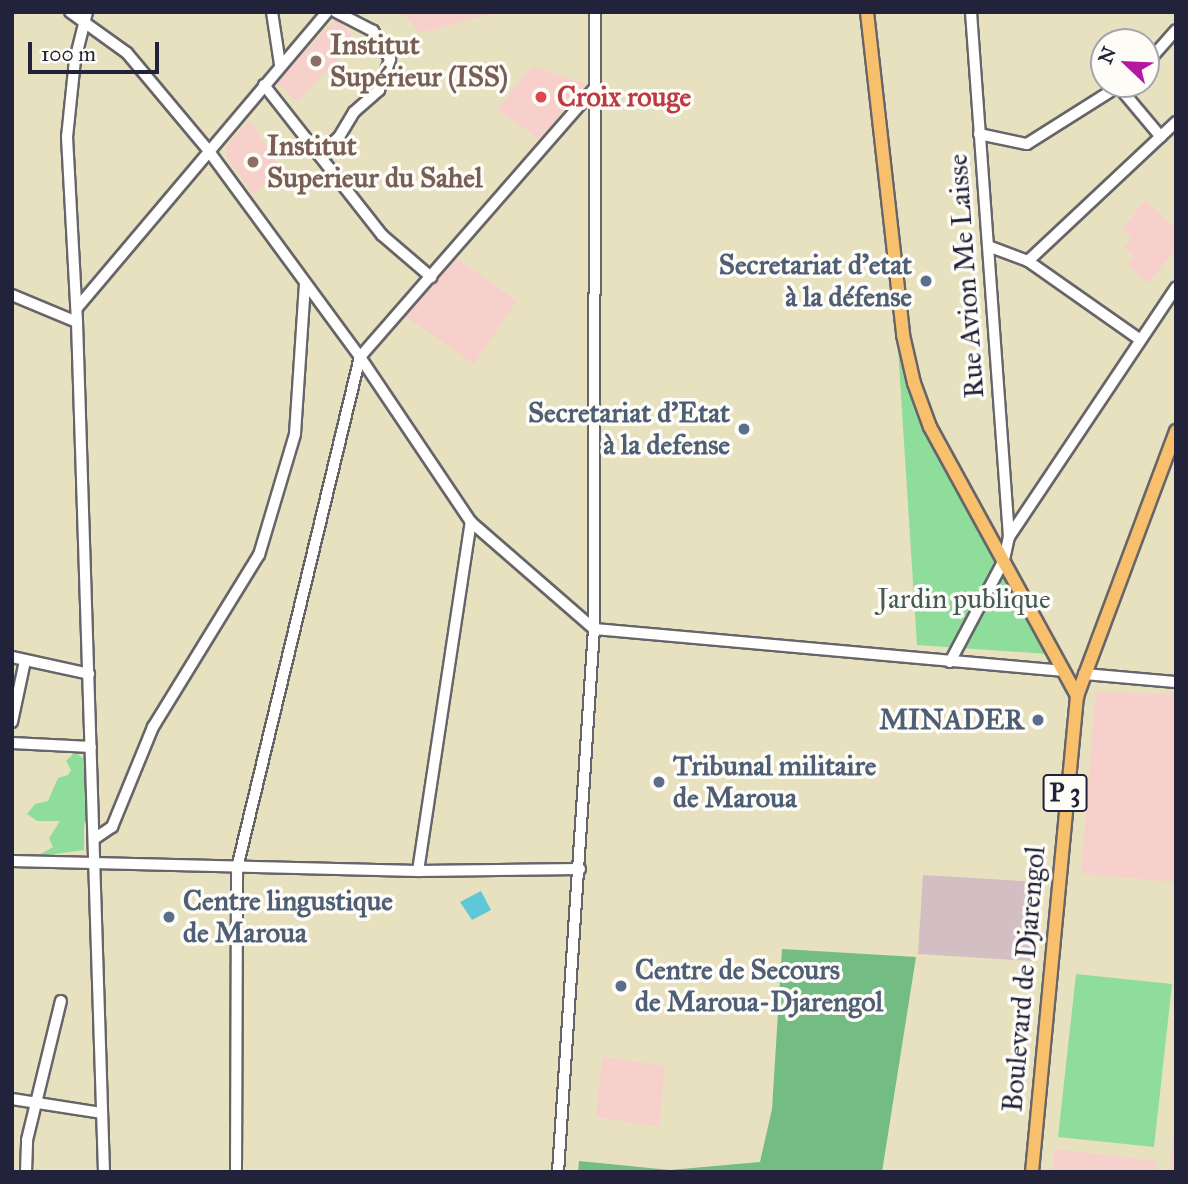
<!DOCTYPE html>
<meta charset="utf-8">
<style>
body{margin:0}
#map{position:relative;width:1188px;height:1184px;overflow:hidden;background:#e8e1bf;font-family:"IM FELL Great Primer",serif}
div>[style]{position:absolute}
.built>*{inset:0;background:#f7d0cc}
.industrial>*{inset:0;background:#d2bec3}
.green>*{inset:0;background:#8fdd9b}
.forest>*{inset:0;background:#73bc83}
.water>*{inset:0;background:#5ec8d8}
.roads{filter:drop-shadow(2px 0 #676569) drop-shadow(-2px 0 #676569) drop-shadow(0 2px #676569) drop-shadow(0 -2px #676569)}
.minor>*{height:10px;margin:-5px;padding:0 5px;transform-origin:5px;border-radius:5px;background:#fff}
.major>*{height:12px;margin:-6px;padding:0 6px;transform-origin:6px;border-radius:6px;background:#f8bf6c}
.dots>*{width:19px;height:19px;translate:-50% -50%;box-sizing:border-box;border:4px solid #fdfcf7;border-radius:50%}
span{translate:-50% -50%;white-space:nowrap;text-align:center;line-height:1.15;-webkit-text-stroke:7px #fdfcf7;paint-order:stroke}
.shield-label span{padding:2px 5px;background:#fdfcf7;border:2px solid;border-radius:5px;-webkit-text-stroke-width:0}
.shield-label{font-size:26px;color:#22223b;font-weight:700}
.education-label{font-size:28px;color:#785e54;font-weight:700}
.left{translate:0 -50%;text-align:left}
.health-label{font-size:28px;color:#be3a42;font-weight:700}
.service-label{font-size:28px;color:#4e5e75;font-weight:700}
.right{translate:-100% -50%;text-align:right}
.street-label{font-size:28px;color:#22223b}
.park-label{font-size:28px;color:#435a58}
.frame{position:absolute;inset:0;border:14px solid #22223b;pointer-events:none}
.north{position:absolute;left:1090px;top:28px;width:70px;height:70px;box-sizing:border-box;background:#fdfcf7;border:2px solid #a5a5ac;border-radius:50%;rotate:293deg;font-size:19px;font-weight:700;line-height:28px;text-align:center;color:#22223b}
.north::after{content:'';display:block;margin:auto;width:24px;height:32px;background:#b5179e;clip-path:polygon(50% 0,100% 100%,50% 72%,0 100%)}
.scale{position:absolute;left:28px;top:42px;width:131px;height:32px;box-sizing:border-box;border:4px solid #22223b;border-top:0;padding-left:9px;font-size:21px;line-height:24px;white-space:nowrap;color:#22223b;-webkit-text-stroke:5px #fdfcf7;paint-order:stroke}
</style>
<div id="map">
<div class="built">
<div style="clip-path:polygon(402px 12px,500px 12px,420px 33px)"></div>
<div style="clip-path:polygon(337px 18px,356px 42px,297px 102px,276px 81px)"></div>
<div style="clip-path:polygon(532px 66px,586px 84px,539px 139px,497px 110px)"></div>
<div style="clip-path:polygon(250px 120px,280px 168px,254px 195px,226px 156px,226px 146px)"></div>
<div style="clip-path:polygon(1145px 200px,1176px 229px,1176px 249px,1148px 283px,1128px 265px,1134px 256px,1124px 248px,1131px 237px,1122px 230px)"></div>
<div style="clip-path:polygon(456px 258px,517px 301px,474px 364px,405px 316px)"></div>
<div style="clip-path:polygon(1096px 692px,1176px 694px,1176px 882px,1081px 874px)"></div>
<div style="clip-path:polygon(602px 1057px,665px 1066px,659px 1127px,596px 1117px)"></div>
<div style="clip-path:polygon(1176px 1113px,1176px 1172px,1169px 1172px)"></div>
<div style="clip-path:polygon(1055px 1149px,1156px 1161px,1155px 1172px,1052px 1172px)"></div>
</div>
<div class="industrial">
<div style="clip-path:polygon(923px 875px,1037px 882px,1032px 961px,918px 954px)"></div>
</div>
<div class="green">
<div style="clip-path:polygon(897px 333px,925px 430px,1049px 654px,917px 645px)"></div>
<div style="clip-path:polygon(75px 752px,92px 765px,93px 809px,84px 824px,84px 850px,55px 854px,48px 861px,41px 854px,53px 847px,49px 838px,60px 821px,37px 821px,27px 814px,35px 804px,48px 801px,58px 778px,68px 775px,71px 770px,66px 761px)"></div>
<div style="clip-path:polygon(1076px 974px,1172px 984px,1154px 1147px,1058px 1137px)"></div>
</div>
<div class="forest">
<div style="clip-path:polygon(782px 949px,916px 957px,882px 1172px,578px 1172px,579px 1161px,670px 1170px,760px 1162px,772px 1109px)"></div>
</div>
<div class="water">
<div style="clip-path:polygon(481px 891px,491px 910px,472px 920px,460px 902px)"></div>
</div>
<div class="roads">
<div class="minor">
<div style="left:70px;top:12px;width:70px;rotate:35.7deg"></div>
<div style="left:127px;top:53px;width:126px;rotate:50.1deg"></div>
<div style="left:208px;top:150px;width:257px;rotate:53.7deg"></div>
<div style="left:360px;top:357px;width:199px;rotate:56.1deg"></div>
<div style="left:471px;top:522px;width:163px;rotate:41deg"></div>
<div style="left:594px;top:629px;width:470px;rotate:5.1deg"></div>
<div style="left:87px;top:12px;width:49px;rotate:104deg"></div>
<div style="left:75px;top:60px;width:77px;rotate:95.9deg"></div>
<div style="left:67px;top:137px;width:185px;rotate:86.9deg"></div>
<div style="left:77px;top:322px;width:850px;rotate:88.18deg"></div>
<div style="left:272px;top:12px;width:53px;rotate:81.3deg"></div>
<div style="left:971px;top:12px;width:526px;rotate:85.86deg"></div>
<div style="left:1146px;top:64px;width:45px;rotate:-48.6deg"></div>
<div style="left:264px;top:85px;width:191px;rotate:51.8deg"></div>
<div style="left:382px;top:235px;width:65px;rotate:40.6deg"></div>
<div style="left:1119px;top:87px;width:65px;rotate:50deg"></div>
<div style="left:979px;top:134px;width:49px;rotate:11.8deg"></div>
<div style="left:1027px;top:144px;width:112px;rotate:-32.3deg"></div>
<div style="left:319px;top:155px;width:27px;rotate:-42deg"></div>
<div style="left:339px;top:137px;width:29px;rotate:-59deg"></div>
<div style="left:354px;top:112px;width:33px;rotate:-41deg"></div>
<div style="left:379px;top:90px;width:33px;rotate:-70deg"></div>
<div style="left:390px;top:59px;width:33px;rotate:-121deg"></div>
<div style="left:373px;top:31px;width:42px;rotate:-152.8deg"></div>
<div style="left:988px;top:246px;width:43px;rotate:20.6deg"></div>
<div style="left:1028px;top:261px;width:136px;rotate:35.1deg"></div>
<div style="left:1028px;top:261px;width:203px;rotate:-43.2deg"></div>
<div style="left:12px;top:295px;width:70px;rotate:22.6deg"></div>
<div style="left:77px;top:308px;width:387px;rotate:-49.8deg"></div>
<div style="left:12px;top:657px;width:79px;rotate:12.4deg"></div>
<div style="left:950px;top:662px;width:115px;rotate:-62.1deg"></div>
<div style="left:1004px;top:560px;width:24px;rotate:-78deg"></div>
<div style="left:1009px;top:537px;width:300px;rotate:-56.2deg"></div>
<div style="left:1084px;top:674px;width:92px;rotate:5deg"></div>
<div style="left:12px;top:722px;width:62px;rotate:-78deg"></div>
<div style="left:12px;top:743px;width:79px;rotate:2.9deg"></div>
<div style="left:94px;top:839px;width:22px;rotate:-34deg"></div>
<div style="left:112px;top:827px;width:108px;rotate:-67.7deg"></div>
<div style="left:153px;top:727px;width:202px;rotate:-58.4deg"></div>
<div style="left:259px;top:555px;width:126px;rotate:-73.4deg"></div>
<div style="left:295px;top:434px;width:150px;rotate:-86.2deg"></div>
<div style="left:12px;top:861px;width:406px;rotate:1.4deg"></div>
<div style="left:418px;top:871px;width:162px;rotate:-0.7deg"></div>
<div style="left:418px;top:871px;width:353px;rotate:-81.4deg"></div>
<div style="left:12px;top:1099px;width:90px;rotate:8.9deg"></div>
<div style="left:26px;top:1172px;width:32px;rotate:-88deg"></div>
<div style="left:27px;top:1140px;width:143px;rotate:-76.3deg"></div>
<div style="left:236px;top:1172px;width:304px;rotate:-89.8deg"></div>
<div style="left:237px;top:868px;width:526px;rotate:-76.47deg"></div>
<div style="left:360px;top:357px;width:359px;rotate:-48.9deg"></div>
<div style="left:558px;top:1172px;width:544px;rotate:-86.21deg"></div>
<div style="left:594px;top:629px;width:617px;rotate:-89.91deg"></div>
</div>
<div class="major">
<div style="left:867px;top:12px;width:325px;rotate:83.6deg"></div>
<div style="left:903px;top:335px;width:49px;rotate:77.1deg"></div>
<div style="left:914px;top:383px;width:47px;rotate:70deg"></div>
<div style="left:930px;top:427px;width:307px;rotate:61.3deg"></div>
<div style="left:1032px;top:1172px;width:478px;rotate:-84.6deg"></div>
<div style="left:1077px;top:696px;width:283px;rotate:-69.5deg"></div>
</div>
</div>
<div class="dots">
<div style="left:316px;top:61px;background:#8d6e63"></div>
<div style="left:541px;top:97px;background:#e0444e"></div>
<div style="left:253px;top:162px;background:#8d6e63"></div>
<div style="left:926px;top:281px;background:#5c6f8a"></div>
<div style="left:744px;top:429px;background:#5c6f8a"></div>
<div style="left:1038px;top:720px;background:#5c6f8a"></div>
<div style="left:659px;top:782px;background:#5c6f8a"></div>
<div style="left:169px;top:917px;background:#5c6f8a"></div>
<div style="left:621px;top:986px;background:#5c6f8a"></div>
</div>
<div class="shield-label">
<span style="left:1065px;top:793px">P 3</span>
</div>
<div class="education-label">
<span class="left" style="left:330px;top:61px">Institut<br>Supérieur (ISS)</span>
<span class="left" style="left:267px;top:162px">Institut<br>Superieur du Sahel</span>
</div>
<div class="health-label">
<span class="left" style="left:557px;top:97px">Croix rouge</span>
</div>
<div class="service-label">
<span class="right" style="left:912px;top:281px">Secretariat d'etat<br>à la défense</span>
<span class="right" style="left:730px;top:429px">Secretariat d'Etat<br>à la defense</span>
<span class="right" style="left:1024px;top:720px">MINADER</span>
<span class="left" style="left:673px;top:782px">Tribunal militaire<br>de Maroua</span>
<span class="left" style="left:183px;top:917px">Centre lingustique<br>de Maroua</span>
<span class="left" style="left:635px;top:986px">Centre de Secours<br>de Maroua-Djarengol</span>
</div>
<div class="street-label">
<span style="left:966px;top:276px;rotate:-94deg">Rue Avion Me Laisse</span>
<span style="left:1024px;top:979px;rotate:-85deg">Boulevard de Djarengol</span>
</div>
<div class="park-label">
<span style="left:964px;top:599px">Jardin publique</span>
</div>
<div class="frame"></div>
<div class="north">N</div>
<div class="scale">100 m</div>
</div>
